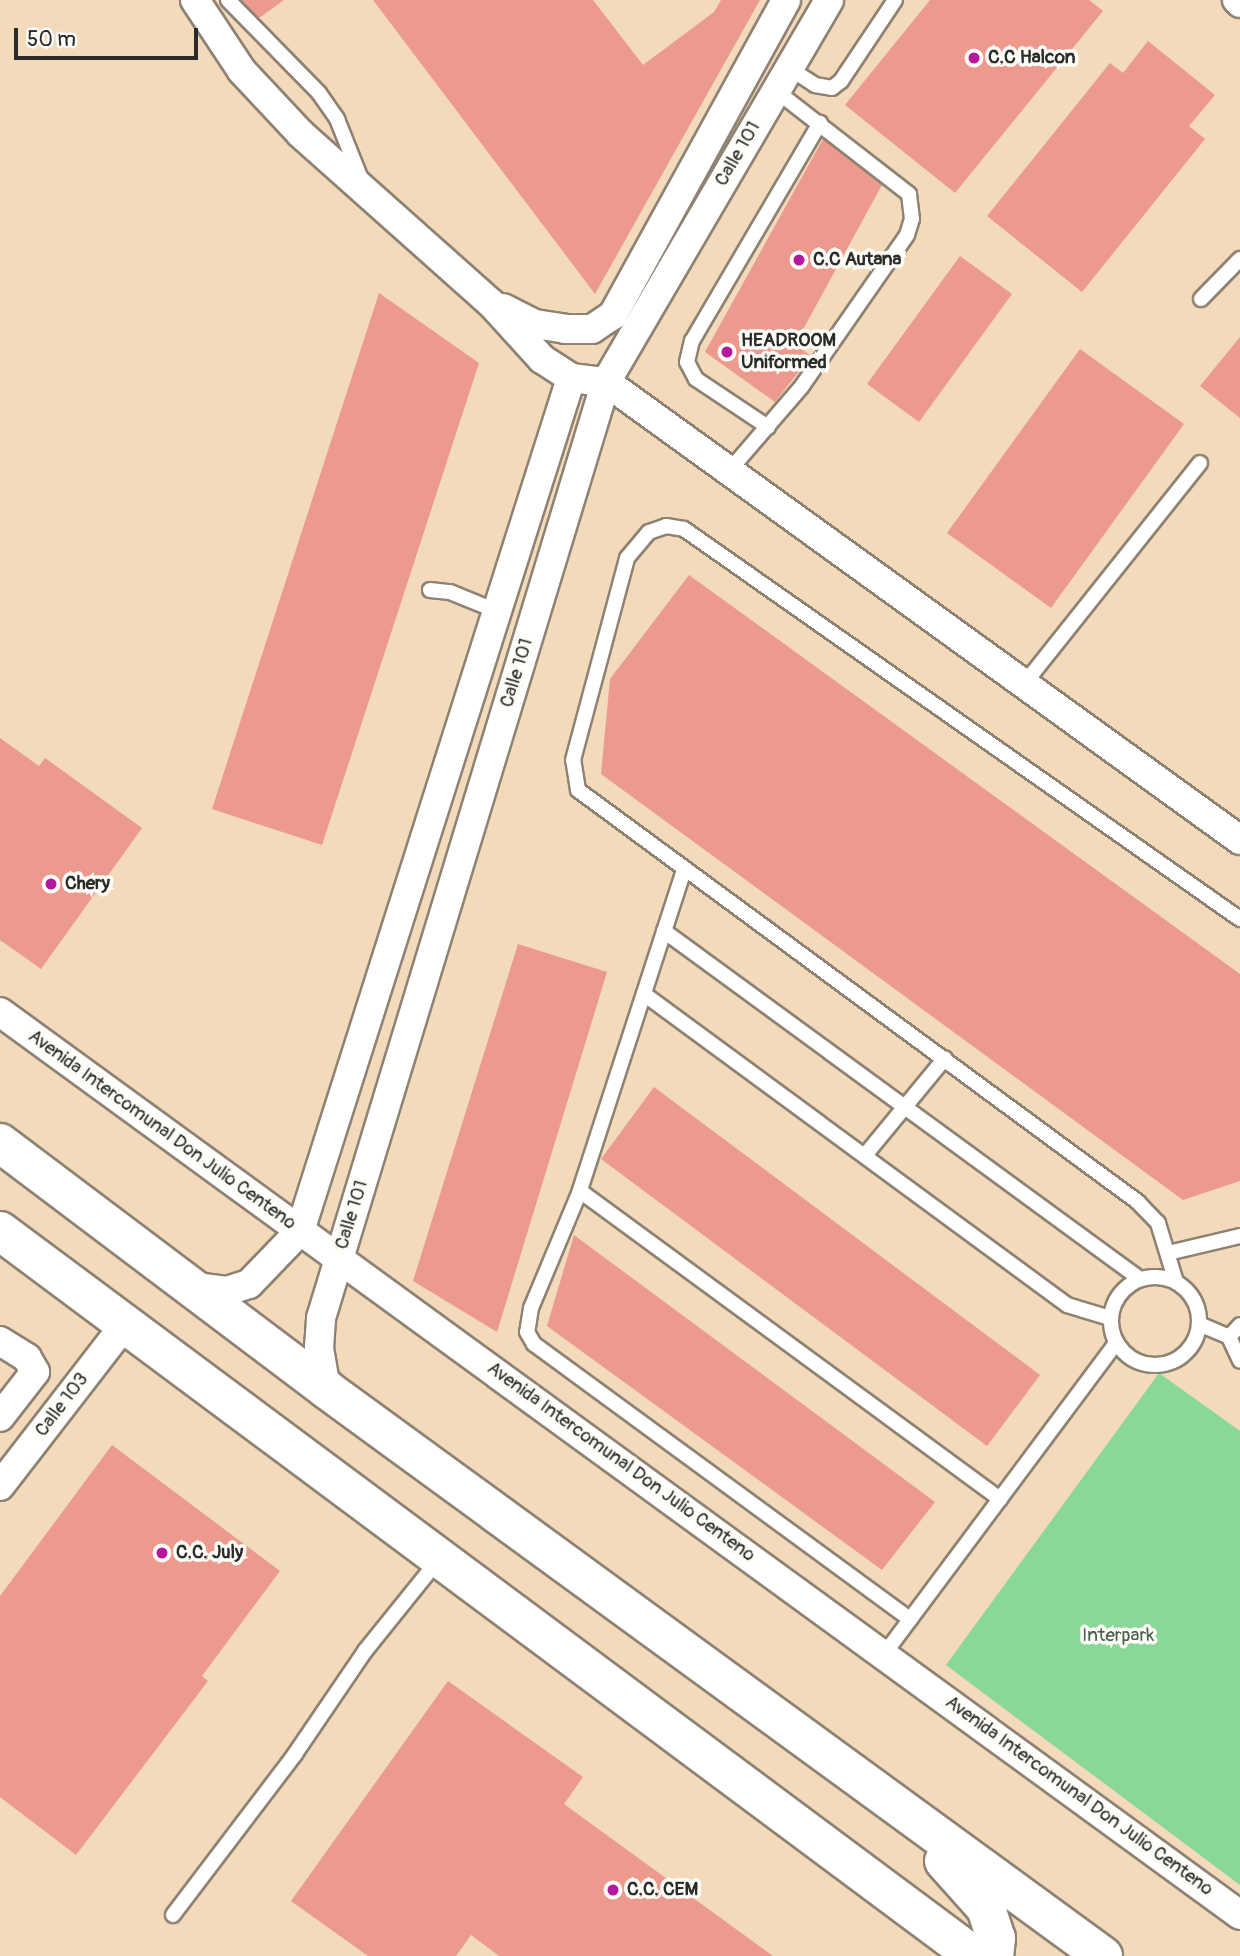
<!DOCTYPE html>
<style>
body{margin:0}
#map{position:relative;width:1240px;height:1956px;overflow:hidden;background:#f2dabb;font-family:Pangolin,sans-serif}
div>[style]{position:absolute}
.green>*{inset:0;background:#8ad897}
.building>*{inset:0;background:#eb9a8d}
.roads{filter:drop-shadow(2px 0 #8e8273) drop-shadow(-2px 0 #8e8273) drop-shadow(0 2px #8e8273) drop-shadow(0 -2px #8e8273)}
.service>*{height:14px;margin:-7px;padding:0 7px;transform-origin:7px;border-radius:7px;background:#fff}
.service>.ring{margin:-7px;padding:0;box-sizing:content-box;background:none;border:14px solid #fff;border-radius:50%}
.minor>*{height:28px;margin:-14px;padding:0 14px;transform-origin:14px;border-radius:14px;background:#fff}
.primary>*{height:38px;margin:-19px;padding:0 19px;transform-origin:19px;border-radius:19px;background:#fff}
.dots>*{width:19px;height:19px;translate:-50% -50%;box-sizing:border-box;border:4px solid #fdfcf7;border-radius:50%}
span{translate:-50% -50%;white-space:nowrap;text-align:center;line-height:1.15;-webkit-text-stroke:7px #fdfcf7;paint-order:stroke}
.poi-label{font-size:19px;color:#2b2b2b;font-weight:700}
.left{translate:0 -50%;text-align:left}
.street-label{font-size:19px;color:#2b2b2b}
.park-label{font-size:19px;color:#485f4b}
.scale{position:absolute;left:14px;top:28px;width:184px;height:32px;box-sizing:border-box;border:4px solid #2b2b2b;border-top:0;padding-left:9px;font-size:21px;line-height:24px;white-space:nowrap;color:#2b2b2b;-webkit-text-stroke:5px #fdfcf7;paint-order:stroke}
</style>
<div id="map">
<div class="green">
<div style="clip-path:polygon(1159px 1373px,1240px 1431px,1240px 1885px,946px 1665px)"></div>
</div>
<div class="building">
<div style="clip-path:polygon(241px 0,284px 0,259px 18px)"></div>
<div style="clip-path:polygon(373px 0,593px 0,643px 65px,714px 12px,721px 0,760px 0,595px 294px)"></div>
<div style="clip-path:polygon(930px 0,1089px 0,1103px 11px,955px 193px,845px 105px)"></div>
<div style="clip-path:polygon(1148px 41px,1215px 95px,1189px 126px,1205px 139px,1082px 292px,987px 216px,1110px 63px,1123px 73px)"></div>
<div style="clip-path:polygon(823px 139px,882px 185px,795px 344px,811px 356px,775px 402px,705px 352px)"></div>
<div style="clip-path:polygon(960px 256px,1012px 294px,919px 422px,867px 384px)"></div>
<div style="clip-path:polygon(379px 293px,479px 363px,322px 845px,212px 809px)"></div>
<div style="clip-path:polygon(1240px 337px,1240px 418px,1200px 386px)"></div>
<div style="clip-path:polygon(1080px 349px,1184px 424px,1051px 608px,947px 533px)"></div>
<div style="clip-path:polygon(689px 575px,1240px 974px,1240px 1181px,1183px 1200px,601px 774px,610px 679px)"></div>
<div style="clip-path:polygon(0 738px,39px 766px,45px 758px,142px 828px,41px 969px,0 940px)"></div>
<div style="clip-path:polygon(518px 944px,607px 972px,497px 1332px,413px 1281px)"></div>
<div style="clip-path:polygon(654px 1087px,1040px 1375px,987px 1446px,601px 1159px)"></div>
<div style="clip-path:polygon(574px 1235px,935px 1502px,882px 1570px,547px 1326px)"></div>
<div style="clip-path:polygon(112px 1445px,280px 1571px,202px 1676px,208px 1681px,76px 1855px,0 1797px,0 1596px)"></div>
<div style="clip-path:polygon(448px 1681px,583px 1777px,564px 1804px,773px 1956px,499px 1956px,471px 1935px,456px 1956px,368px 1956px,291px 1901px)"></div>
</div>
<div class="roads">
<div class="service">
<div style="left:228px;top:0;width:130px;rotate:45.6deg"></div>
<div style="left:319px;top:93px;width:32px;rotate:55deg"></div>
<div style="left:337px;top:119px;width:65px;rotate:68.2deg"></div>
<div style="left:789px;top:68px;width:31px;rotate:33deg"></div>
<div style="left:815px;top:85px;width:17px;rotate:10deg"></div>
<div style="left:832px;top:88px;width:11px;rotate:-38deg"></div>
<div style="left:841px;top:81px;width:97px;rotate:-56.3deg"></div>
<div style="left:1201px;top:299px;width:56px;rotate:-45.7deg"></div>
<div style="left:768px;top:427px;width:87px;rotate:-146.3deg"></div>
<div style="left:696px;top:379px;width:19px;rotate:-118deg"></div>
<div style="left:687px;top:362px;width:22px;rotate:-77deg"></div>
<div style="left:692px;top:341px;width:253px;rotate:-59.6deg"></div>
<div style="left:729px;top:471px;width:112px;rotate:-49.3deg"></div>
<div style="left:802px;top:386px;width:184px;rotate:-55.2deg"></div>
<div style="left:907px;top:235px;width:17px;rotate:-73deg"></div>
<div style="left:912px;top:219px;width:25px;rotate:-97deg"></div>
<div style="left:909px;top:194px;width:170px;rotate:-142.2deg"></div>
<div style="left:430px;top:590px;width:20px;rotate:6deg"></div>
<div style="left:450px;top:592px;width:48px;rotate:22.2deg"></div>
<div style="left:1025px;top:683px;width:281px;rotate:-51.5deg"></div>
<div style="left:684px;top:870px;width:337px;rotate:108deg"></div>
<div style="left:580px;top:1191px;width:127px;rotate:112.7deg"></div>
<div style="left:531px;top:1308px;width:24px;rotate:99deg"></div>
<div style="left:527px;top:1332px;width:14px;rotate:60deg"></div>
<div style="left:534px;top:1344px;width:466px;rotate:36.2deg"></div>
<div style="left:664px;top:931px;width:590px;rotate:36.17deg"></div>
<div style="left:644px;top:994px;width:525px;rotate:36.32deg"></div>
<div style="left:1067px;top:1305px;width:45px;rotate:16.8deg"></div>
<div style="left:866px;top:1154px;width:124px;rotate:-50.5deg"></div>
<div style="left:580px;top:1191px;width:521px;rotate:36.25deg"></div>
<div style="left:1168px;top:1253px;width:74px;rotate:-13.3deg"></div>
<div class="ring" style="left:1111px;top:1277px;width:74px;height:74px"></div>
<div style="left:1176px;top:1282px;width:62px;rotate:-107deg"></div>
<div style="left:1158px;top:1223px;width:29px;rotate:-134deg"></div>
<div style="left:1138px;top:1202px;width:695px;rotate:-143.66deg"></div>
<div style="left:578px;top:790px;width:30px;rotate:-99deg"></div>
<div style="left:573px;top:760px;width:209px;rotate:-75deg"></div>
<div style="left:627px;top:558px;width:34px;rotate:-50deg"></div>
<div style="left:649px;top:532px;width:18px;rotate:-19deg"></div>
<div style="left:666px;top:526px;width:18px;rotate:9deg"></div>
<div style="left:684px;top:529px;width:679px;rotate:35.05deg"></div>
<div style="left:1199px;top:1324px;width:33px;rotate:23deg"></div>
<div style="left:1229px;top:1337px;width:26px;rotate:65deg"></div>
<div style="left:1229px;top:1337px;width:16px;rotate:-47deg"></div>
<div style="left:885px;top:1653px;width:387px;rotate:-53.3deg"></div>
<div style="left:173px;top:1915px;width:202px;rotate:-52.8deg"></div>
<div style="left:295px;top:1754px;width:125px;rotate:-55.8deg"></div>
<div style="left:365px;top:1651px;width:118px;rotate:-51.2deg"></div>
</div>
<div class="minor">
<div style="left:195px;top:0;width:85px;rotate:56.5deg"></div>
<div style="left:242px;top:71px;width:86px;rotate:46.9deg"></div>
<div style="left:301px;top:134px;width:254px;rotate:41.7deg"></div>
<div style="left:491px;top:303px;width:76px;rotate:47.7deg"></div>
<div style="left:542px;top:359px;width:35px;rotate:33deg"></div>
<div style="left:571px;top:378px;width:35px;rotate:7deg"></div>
<div style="left:606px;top:382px;width:782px;rotate:35.84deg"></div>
<div style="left:1237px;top:0;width:4px;rotate:45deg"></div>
<div style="left:503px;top:308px;width:36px;rotate:27deg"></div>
<div style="left:535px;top:324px;width:30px;rotate:9deg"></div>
<div style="left:565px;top:329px;width:27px"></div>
<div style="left:592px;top:329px;width:25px;rotate:-34deg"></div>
<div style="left:613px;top:315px;width:359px;rotate:-61.2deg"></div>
<div style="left:0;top:1012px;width:1534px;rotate:36.06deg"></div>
<div style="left:195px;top:1287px;width:32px;rotate:7deg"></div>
<div style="left:227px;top:1291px;width:23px;rotate:-18deg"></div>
<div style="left:249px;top:1284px;width:74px;rotate:-46.1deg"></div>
<div style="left:300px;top:1231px;width:895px;rotate:-72.37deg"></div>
<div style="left:0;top:1341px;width:32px;rotate:32deg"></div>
<div style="left:27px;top:1358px;width:16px;rotate:60deg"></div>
<div style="left:35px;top:1372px;width:57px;rotate:127.9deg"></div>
<div style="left:326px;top:1389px;width:42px;rotate:-99.7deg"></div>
<div style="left:319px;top:1348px;width:30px;rotate:-86deg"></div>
<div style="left:321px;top:1318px;width:978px;rotate:-73.07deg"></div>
<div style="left:606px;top:382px;width:442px;rotate:-59.7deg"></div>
<div style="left:0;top:1486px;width:205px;rotate:-52.3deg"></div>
</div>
<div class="primary">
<div style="left:0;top:1143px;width:408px;rotate:37deg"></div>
<div style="left:326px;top:1389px;width:962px;rotate:36.12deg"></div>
<div style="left:0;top:1231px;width:1214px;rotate:36.66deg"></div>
<div style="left:944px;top:1861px;width:63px;rotate:48.2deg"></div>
<div style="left:986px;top:1908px;width:32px;rotate:72deg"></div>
<div style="left:996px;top:1938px;width:18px;rotate:96deg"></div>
</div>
</div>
<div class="dots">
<div style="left:974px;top:58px;background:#b5179e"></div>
<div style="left:799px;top:260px;background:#b5179e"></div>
<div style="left:727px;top:352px;background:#b5179e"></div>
<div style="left:51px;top:884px;background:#b5179e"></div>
<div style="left:162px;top:1553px;background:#b5179e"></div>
<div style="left:613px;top:1890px;background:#b5179e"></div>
</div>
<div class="poi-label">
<span class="left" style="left:988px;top:58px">C.C Halcon</span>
<span class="left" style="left:813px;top:260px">C.C Autana</span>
<span class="left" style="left:741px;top:352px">HEADROOM<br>Uniformed</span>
<span class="left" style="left:65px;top:884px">Chery</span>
<span class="left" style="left:176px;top:1553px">C.C. July</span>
<span class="left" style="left:627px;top:1890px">C.C. CEM</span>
</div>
<div class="street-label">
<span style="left:738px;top:154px;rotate:-60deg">Calle 101</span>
<span style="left:517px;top:673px;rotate:-73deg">Calle 101</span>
<span style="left:162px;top:1130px;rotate:36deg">Avenida Intercomunal Don Julio Centeno</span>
<span style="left:352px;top:1215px;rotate:-73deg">Calle 101</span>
<span style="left:62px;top:1405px;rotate:-53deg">Calle 103</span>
<span style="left:621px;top:1462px;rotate:36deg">Avenida Intercomunal Don Julio Centeno</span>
<span style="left:1079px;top:1796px;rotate:36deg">Avenida Intercomunal Don Julio Centeno</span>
</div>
<div class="park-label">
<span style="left:1118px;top:1636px">Interpark</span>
</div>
<div class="scale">50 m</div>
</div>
